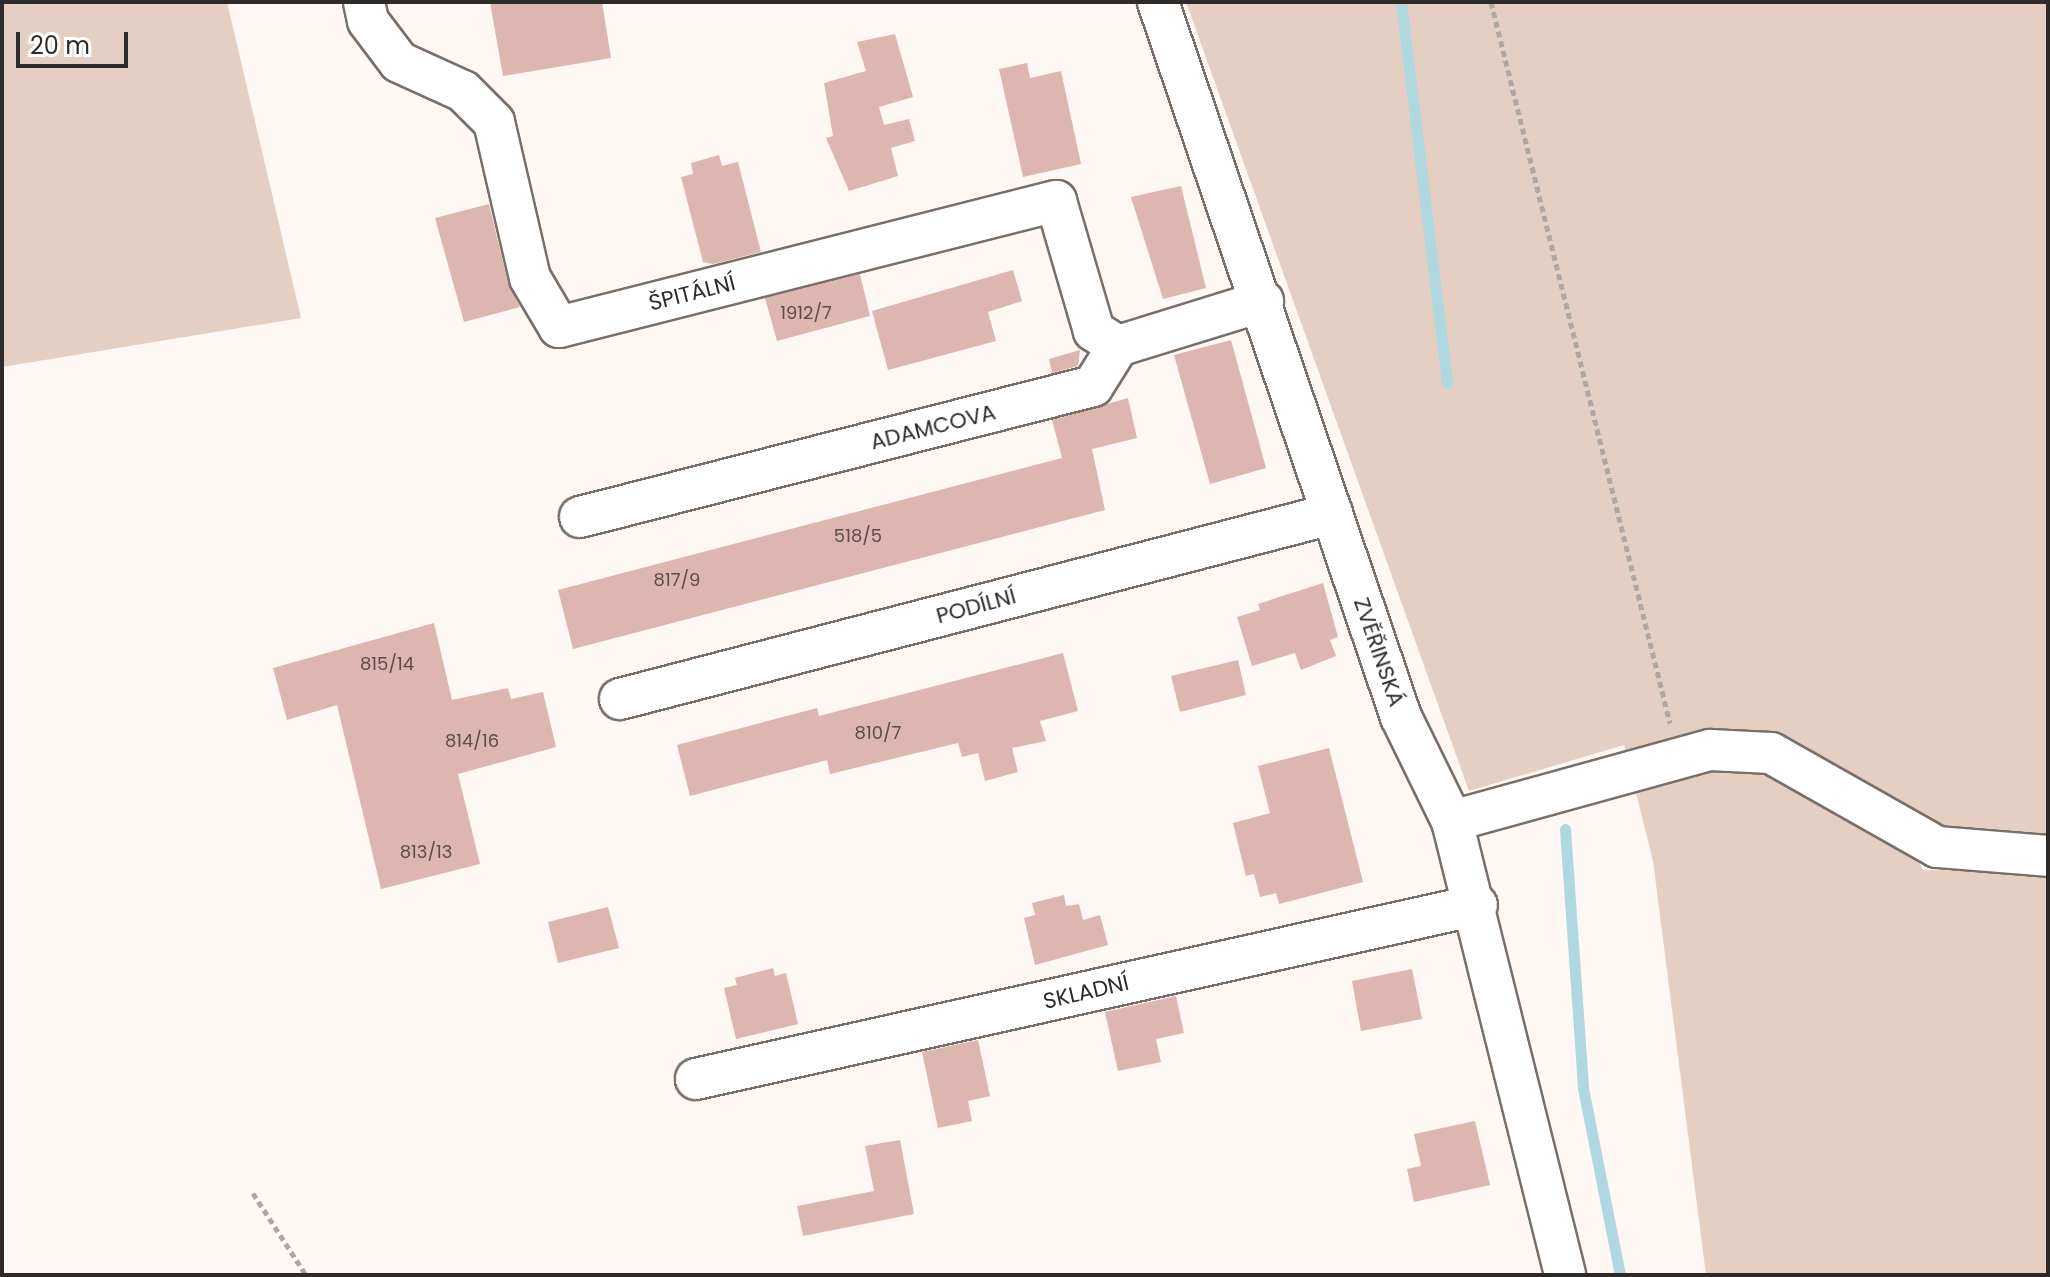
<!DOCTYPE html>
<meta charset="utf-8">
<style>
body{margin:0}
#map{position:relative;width:2050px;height:1277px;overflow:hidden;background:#fef7f3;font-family:Poppins,sans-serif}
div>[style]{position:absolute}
.green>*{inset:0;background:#e5cfc3}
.stream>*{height:11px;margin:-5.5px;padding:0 5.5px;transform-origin:5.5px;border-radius:5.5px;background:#afd8e0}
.building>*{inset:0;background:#dcb6af}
.path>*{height:5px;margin-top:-2.5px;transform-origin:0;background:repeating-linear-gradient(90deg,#aea8a5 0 6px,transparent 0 10px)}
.roads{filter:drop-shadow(2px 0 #786f69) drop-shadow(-2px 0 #786f69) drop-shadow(0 2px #786f69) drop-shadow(0 -2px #786f69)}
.street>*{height:40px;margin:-20px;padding:0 20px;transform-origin:20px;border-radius:20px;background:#fff}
span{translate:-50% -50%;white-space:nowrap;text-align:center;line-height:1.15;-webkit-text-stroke:6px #fff;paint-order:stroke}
.number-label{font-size:18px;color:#5a4d4a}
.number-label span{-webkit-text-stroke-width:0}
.street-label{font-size:22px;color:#2e2a28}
.frame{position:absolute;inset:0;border:4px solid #2e2a28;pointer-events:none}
.scale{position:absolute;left:16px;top:32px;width:112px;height:36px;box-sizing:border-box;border:4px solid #2e2a28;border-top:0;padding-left:10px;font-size:24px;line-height:28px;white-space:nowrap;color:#2e2a28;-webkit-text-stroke:6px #fff;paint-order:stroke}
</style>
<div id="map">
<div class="green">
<div style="clip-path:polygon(2px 2px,227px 2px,301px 318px,2px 367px)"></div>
<div style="clip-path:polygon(1186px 2px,2048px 2px,2048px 836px,1932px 831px,1884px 793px,1923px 870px,2048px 871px,2048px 1275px,1706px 1275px,1653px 861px,1624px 745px,1469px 791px)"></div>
</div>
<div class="stream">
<div style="left:1401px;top:2px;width:384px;rotate:83.1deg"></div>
<div style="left:1565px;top:829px;width:260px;rotate:86deg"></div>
<div style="left:1583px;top:1088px;width:191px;rotate:78.8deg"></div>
</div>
<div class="building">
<div style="clip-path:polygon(490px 2px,602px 2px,611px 58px,503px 76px)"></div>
<div style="clip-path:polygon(895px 34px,913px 97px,879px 107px,884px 125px,909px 119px,915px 141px,891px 148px,898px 176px,849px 191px,826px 138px,833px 136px,824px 83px,866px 71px,857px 42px)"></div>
<div style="clip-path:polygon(1027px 63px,1030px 78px,1061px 71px,1081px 164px,1023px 177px,999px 69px)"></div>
<div style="clip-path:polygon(719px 155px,722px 166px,738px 162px,761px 252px,713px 264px,703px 262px,681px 177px,693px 174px,691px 163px)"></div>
<div style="clip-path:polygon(1181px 186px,1206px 288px,1163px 299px,1131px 197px)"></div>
<div style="clip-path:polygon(489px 204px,508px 283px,520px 307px,464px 322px,435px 218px)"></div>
<div style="clip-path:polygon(1013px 270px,1022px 301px,988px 312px,996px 341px,888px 370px,872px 311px)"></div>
<div style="clip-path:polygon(860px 274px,870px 316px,777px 341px,765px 298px)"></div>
<div style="clip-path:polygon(1231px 340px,1266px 468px,1210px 484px,1174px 355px)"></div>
<div style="clip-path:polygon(1080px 350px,1078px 366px,1052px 373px,1049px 359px)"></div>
<div style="clip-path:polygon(1128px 398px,1137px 438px,1092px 449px,1105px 510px,573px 649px,558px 590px,1062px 458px,1052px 420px)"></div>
<div style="clip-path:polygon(1323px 583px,1338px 637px,1330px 640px,1336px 656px,1301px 670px,1295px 653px,1252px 666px,1237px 617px,1260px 610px,1258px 604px)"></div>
<div style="clip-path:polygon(434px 623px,452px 700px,508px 688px,511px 699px,543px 692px,556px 747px,458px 774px,480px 864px,381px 889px,337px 705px,287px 720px,273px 668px)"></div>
<div style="clip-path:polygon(1063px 653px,1078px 711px,1040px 721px,1046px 741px,1012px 748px,1018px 772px,985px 781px,978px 753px,962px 757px,958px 743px,830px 774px,827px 760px,690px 796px,677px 745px,817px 708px,819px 716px)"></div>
<div style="clip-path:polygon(1238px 660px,1246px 695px,1180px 712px,1171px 676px)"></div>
<div style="clip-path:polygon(1329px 748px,1363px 882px,1279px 904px,1276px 893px,1260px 897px,1254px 874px,1246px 876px,1233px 823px,1270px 813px,1258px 766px)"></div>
<div style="clip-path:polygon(1064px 895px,1066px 906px,1079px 904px,1083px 920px,1100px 915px,1108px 945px,1035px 965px,1024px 918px,1035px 915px,1032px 903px)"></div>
<div style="clip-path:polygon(608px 907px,619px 948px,558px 963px,548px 922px)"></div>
<div style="clip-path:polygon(773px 968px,775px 976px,786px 973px,798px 1024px,736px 1039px,724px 988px,737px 985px,735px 978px)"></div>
<div style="clip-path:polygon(1412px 969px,1422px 1019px,1361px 1031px,1352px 981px)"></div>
<div style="clip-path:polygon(1176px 996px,1184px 1033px,1156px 1039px,1161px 1062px,1118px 1071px,1105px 1012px)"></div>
<div style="clip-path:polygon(978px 1040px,990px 1096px,968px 1101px,972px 1121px,938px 1128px,922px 1052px)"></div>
<div style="clip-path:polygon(1475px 1121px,1490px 1185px,1414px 1202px,1407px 1169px,1421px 1166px,1414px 1134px)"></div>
<div style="clip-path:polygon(900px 1140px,914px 1214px,803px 1236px,797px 1206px,874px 1191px,865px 1146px)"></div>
</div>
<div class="path">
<div style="left:1491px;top:2px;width:743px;rotate:76.06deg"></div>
<div style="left:253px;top:1193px;width:98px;rotate:57.1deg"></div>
</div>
<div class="roads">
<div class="street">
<div style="left:364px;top:2px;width:19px;rotate:78deg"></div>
<div style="left:368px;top:21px;width:51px;rotate:52.9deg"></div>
<div style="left:399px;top:62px;width:70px;rotate:24.4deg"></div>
<div style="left:463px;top:91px;width:44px;rotate:45deg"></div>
<div style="left:494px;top:122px;width:160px;rotate:77deg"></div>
<div style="left:530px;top:278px;width:57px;rotate:59.4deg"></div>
<div style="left:559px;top:327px;width:513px;rotate:-14.23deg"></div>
<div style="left:1056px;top:201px;width:135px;rotate:73.7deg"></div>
<div style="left:1094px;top:331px;width:28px;rotate:32deg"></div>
<div style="left:1158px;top:2px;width:755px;rotate:71.23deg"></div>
<div style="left:1401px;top:717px;width:116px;rotate:63.9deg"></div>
<div style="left:1452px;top:821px;width:468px;rotate:76deg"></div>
<div style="left:580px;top:517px;width:529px;rotate:-14.32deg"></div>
<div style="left:1093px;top:386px;width:47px;rotate:-58deg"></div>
<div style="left:1118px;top:346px;width:152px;rotate:-17.2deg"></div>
<div style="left:620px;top:699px;width:736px;rotate:-14.57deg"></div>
<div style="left:1452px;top:821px;width:268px;rotate:-15.4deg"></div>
<div style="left:1710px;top:750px;width:61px;rotate:2.8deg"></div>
<div style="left:1771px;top:753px;width:191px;rotate:29.5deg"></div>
<div style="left:1937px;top:847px;width:111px;rotate:4.6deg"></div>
<div style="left:696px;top:1079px;width:800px;rotate:-12.56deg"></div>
</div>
</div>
<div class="number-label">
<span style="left:806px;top:313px">1912/7</span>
<span style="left:858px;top:536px">518/5</span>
<span style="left:677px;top:580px">817/9</span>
<span style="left:387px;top:664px">815/14</span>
<span style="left:878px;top:733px">810/7</span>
<span style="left:472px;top:741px">814/16</span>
<span style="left:426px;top:852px">813/13</span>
</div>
<div class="street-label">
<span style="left:692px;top:293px;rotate:-14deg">ŠPITÁLNÍ</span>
<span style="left:933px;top:427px;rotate:-14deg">ADAMCOVA</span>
<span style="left:976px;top:606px;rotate:-15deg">PODÍLNÍ</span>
<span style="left:1379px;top:652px;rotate:71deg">ZVĚŘINSKÁ</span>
<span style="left:1086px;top:992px;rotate:-13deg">SKLADNÍ</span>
</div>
<div class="frame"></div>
<div class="scale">20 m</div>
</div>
